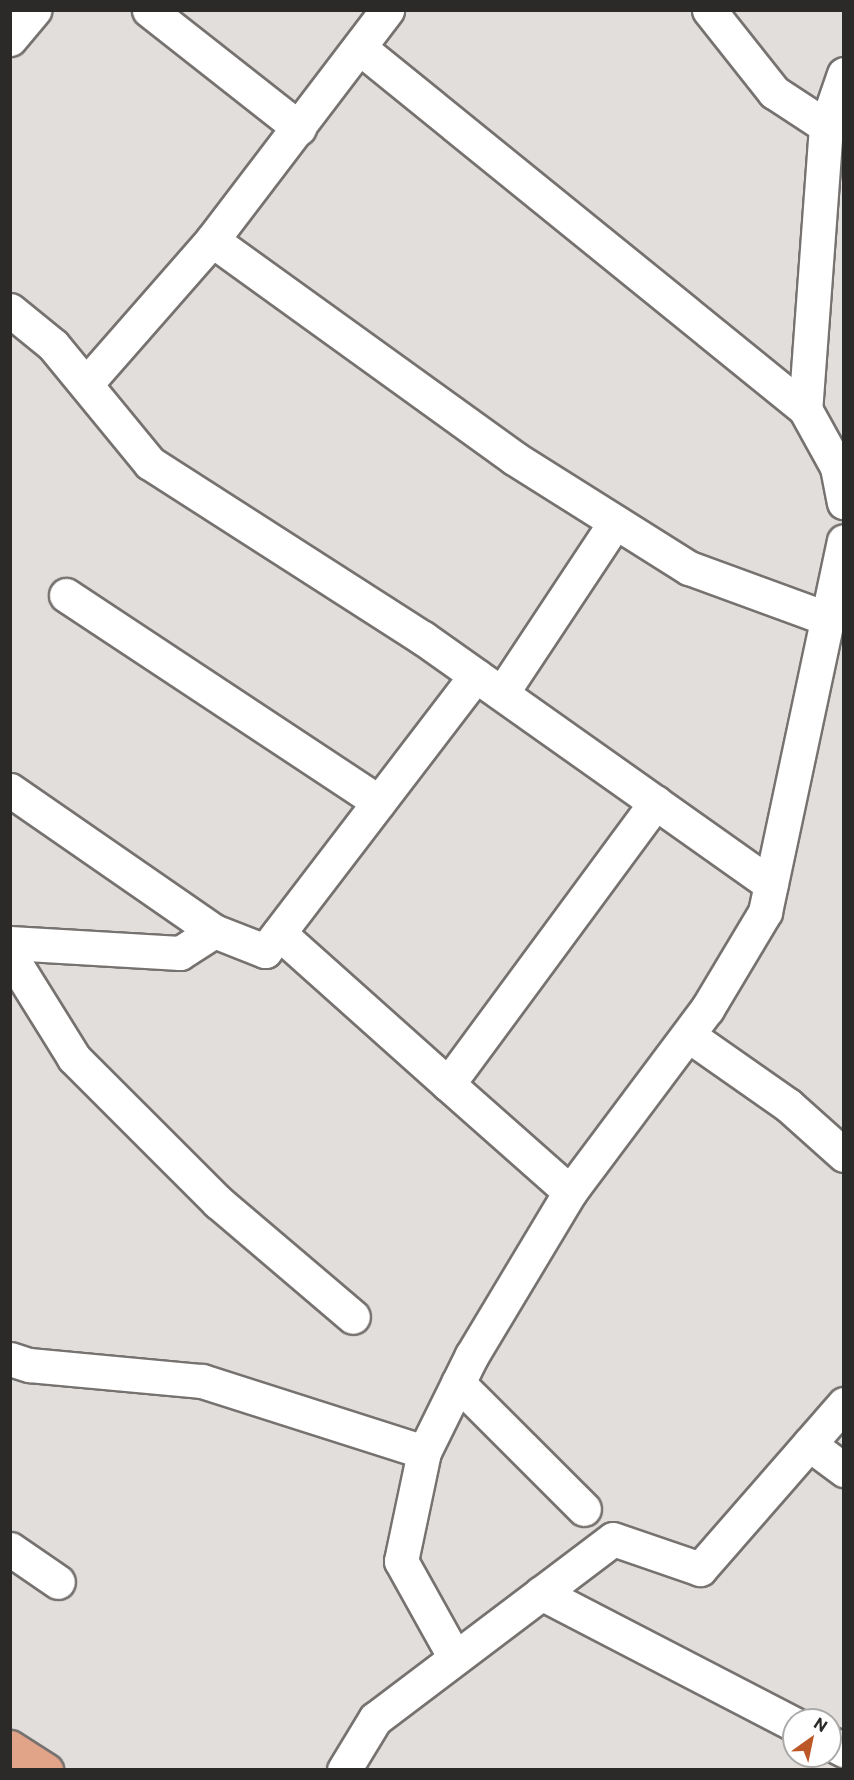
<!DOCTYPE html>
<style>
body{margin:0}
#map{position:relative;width:854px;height:1780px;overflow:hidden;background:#e2dedc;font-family:Commissioner,sans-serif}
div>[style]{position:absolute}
.roads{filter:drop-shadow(2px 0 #767270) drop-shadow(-2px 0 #767270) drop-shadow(0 2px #767270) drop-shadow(0 -2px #767270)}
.minor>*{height:33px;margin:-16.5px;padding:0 16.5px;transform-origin:16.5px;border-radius:16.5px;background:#fff}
.major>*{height:33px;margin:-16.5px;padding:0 16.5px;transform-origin:16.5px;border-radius:16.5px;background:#e1a489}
span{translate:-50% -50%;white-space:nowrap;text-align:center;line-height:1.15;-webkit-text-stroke:6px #fff;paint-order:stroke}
.frame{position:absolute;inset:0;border:12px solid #2c2a29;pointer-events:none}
.north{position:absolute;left:782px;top:1708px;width:60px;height:60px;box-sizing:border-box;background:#fff;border:2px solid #abaaa9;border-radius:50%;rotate:33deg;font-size:16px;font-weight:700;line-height:24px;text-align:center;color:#2c2a29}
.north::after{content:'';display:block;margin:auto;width:21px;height:27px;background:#bc5728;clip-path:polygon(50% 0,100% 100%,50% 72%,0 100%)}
</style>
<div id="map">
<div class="roads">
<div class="minor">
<div style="left:149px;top:10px;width:191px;rotate:38.2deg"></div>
<div style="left:709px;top:10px;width:105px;rotate:51.6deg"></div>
<div style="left:774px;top:92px;width:62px;rotate:33.2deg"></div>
<div style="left:10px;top:39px;width:38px;rotate:-50deg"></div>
<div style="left:360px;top:48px;width:573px;rotate:39.05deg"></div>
<div style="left:844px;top:74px;width:55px;rotate:109.1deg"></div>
<div style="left:826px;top:126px;width:284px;rotate:94.2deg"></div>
<div style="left:805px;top:409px;width:66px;rotate:61.1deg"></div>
<div style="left:837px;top:467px;width:36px;rotate:79deg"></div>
<div style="left:212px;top:240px;width:289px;rotate:-52.7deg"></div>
<div style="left:10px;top:310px;width:55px;rotate:39.1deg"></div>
<div style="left:53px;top:345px;width:153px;rotate:50.6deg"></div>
<div style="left:150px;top:463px;width:324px;rotate:32.7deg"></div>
<div style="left:423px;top:638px;width:426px;rotate:35.3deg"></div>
<div style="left:86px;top:384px;width:191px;rotate:-48.8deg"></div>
<div style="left:212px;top:240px;width:372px;rotate:35.8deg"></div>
<div style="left:514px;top:458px;width:207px;rotate:32.2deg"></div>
<div style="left:689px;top:568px;width:148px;rotate:20.1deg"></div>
<div style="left:66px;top:595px;width:375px;rotate:33.5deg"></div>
<div style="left:502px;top:693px;width:205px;rotate:-56.5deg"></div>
<div style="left:10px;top:790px;width:248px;rotate:34.7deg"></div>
<div style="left:279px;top:933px;width:227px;rotate:41.8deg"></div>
<div style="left:10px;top:943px;width:170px;rotate:3.4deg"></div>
<div style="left:180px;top:953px;width:40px;rotate:-32.9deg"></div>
<div style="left:214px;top:931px;width:55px;rotate:21.4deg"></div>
<div style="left:265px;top:951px;width:347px;rotate:-52.6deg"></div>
<div style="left:10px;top:955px;width:121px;rotate:58.1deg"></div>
<div style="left:74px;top:1058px;width:204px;rotate:45deg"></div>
<div style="left:218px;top:1202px;width:177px;rotate:40.4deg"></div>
<div style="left:688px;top:1035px;width:122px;rotate:35deg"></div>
<div style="left:788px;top:1105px;width:75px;rotate:41.8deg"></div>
<div style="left:570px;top:1192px;width:163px;rotate:-138.5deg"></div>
<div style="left:448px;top:1084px;width:350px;rotate:-53.6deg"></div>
<div style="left:10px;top:1359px;width:20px;rotate:18deg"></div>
<div style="left:29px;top:1365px;width:174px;rotate:5.3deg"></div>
<div style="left:202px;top:1381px;width:233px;rotate:17.7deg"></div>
<div style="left:458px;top:1383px;width:178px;rotate:45deg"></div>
<div style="left:809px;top:1444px;width:44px;rotate:36.6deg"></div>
<div style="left:10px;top:1549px;width:58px;rotate:34.5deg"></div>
<div style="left:541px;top:1593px;width:285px;rotate:27.4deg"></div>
<div style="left:455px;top:1658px;width:111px;rotate:-119.1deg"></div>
<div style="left:401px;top:1561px;width:111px;rotate:-78.1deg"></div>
<div style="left:424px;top:1452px;width:108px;rotate:-63.7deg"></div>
<div style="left:472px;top:1355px;width:190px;rotate:-59deg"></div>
<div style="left:570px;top:1192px;width:229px;rotate:-53.2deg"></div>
<div style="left:707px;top:1009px;width:113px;rotate:-59.1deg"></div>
<div style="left:765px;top:912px;width:379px;rotate:-78deg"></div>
<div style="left:830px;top:1743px;width:16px;rotate:27deg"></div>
<div style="left:344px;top:1770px;width:60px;rotate:-58.7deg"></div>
<div style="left:375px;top:1719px;width:298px;rotate:-37.1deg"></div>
<div style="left:613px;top:1539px;width:92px;rotate:19deg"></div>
<div style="left:700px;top:1569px;width:219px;rotate:-48.9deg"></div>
</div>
<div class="major">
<div style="left:10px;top:1747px;width:43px;rotate:32.6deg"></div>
</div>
</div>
<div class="frame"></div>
<div class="north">N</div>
</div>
